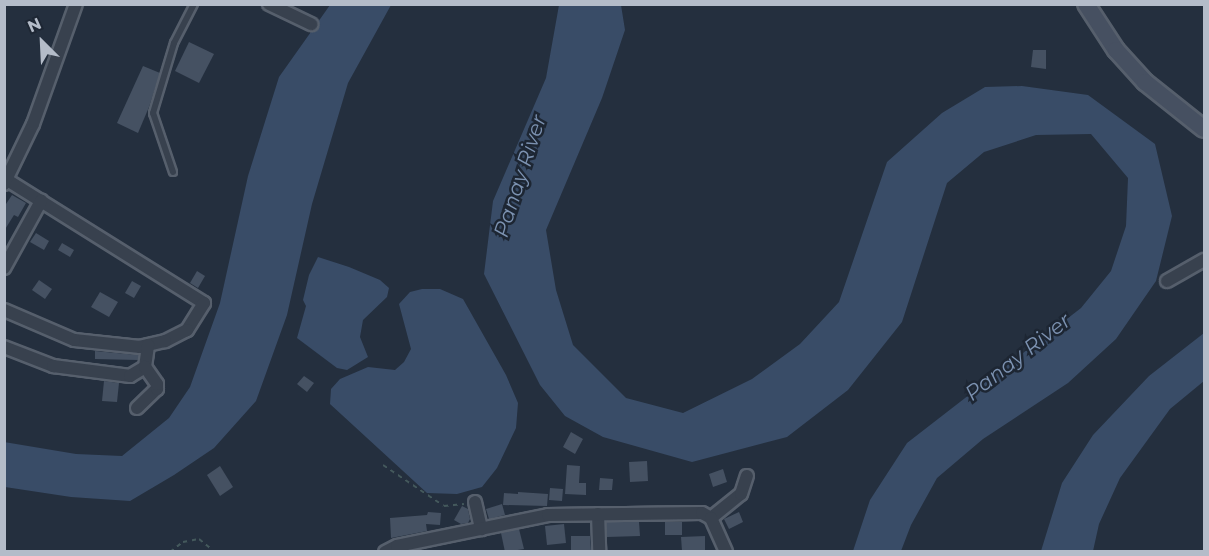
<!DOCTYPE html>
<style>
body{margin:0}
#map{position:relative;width:1209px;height:556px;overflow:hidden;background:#242f3e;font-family:Montserrat,sans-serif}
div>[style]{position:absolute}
.water>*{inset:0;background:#394c67}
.building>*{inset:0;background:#455162}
.path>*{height:2px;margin-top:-1px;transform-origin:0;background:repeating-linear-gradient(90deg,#44595c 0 4.5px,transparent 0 9px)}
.roads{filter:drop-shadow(2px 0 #565f6c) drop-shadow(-2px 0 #565f6c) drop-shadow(0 2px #565f6c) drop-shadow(0 -2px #565f6c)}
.lane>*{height:6px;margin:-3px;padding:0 3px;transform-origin:3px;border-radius:3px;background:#38414e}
.street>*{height:12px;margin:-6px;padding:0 6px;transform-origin:6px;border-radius:6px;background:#38414e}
.secondary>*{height:16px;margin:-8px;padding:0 8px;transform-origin:8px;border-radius:8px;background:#465061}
span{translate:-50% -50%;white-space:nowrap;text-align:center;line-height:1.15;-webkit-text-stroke:5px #1d2633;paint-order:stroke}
.water-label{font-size:21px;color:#7c92b1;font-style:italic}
.frame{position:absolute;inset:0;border:6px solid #b4bcc9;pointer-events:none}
.north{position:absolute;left:12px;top:12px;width:60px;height:60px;-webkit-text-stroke:4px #1d2633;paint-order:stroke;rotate:336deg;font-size:16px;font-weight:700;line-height:24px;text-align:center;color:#b4bcc9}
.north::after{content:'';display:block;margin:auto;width:21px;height:27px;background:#b4bcc9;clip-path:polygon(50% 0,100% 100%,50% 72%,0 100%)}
</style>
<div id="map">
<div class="water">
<div style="clip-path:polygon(330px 5px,391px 5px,348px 83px,312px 204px,287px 315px,256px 401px,214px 448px,174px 475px,130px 501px,71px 497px,5px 487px,4px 442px,76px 454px,122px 456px,169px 418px,190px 387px,220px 303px,248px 176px,279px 77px)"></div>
<div style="clip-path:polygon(559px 5px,621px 5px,625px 30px,602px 98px,546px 230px,556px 290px,573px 345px,626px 398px,683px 413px,752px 379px,800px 344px,839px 302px,887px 162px,942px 113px,985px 87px,1022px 86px,1088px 95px,1155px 144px,1172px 216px,1156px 281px,1116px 339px,1068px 383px,983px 439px,937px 478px,911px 525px,901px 551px,853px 551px,870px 500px,907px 443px,1081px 308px,1111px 271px,1126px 226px,1128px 178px,1091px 134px,1036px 135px,984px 152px,947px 183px,902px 322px,848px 390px,787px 437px,692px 462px,603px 437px,565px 416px,540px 385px,484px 274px,493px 201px,546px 78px)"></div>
<div style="clip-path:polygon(318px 257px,349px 267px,380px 280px,389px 288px,387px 297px,363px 320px,360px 337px,368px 357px,347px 370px,337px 368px,297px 338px,306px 306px,303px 300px,309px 275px)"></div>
<div style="clip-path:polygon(422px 289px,440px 289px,463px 299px,506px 375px,518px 403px,516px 428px,497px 468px,482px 487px,457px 494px,427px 493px,330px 404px,331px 389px,340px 379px,368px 367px,395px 370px,404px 362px,411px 349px,399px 304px,410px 292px)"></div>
<div style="clip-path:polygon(1204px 333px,1204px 381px,1170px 409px,1120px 478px,1099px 524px,1093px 551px,1041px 551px,1062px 483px,1093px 435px,1149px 376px)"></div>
</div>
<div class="building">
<div style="clip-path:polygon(189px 42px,214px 54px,199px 83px,175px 71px)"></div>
<div style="clip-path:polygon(1033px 50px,1046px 50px,1046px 69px,1031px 67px)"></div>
<div style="clip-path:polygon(143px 66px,160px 73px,149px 107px,138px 133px,117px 123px)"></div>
<div style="clip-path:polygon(12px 195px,26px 203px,18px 217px,14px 215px,4px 231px,4px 207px)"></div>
<div style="clip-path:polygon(36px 233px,49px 241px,44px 250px,30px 242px)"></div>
<div style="clip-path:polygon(62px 243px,74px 250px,70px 257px,58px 250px)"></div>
<div style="clip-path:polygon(197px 271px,205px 276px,198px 288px,190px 283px)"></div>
<div style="clip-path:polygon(39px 280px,52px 289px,45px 299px,32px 290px)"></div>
<div style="clip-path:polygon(132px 281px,141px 286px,134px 298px,125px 293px)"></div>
<div style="clip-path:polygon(100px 292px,118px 302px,109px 317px,91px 307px)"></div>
<div style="clip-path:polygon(95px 351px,138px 355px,138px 360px,95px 359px)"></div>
<div style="clip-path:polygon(304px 376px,314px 383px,307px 392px,297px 384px)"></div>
<div style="clip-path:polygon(104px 381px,119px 383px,117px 402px,102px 401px)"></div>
<div style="clip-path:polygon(571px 432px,583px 439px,575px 454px,563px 447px)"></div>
<div style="clip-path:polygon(647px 461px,648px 481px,630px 482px,629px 462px)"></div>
<div style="clip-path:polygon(567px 465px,580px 466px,579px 483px,586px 483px,586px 495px,565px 494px)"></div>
<div style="clip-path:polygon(220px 466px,233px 487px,220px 496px,207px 475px)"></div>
<div style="clip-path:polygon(723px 469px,727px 482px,713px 487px,709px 474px)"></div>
<div style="clip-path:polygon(600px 478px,613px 479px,612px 490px,599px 490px)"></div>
<div style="clip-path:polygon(550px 488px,563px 489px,562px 501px,549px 500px)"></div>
<div style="clip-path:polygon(518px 492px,548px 494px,547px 506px,503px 505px,504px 493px,518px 494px)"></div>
<div style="clip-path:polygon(502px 504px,505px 515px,489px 519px,486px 509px)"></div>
<div style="clip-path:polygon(462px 506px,468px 509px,470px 519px,468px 523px,461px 524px,454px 520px)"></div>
<div style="clip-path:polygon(428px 512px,441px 513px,440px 525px,426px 524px,427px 531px,391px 538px,390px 518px,427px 515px)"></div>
<div style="clip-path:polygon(739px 512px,743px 522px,729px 529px,724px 519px)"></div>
<div style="clip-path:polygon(606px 522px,639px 522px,640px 536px,607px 537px)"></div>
<div style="clip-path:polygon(665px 522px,682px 522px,682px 535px,665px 535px)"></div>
<div style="clip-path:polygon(564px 524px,566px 543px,547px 545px,545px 526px)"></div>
<div style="clip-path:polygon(519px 529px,524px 549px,505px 552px,501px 533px)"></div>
<div style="clip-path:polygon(571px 536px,590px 536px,591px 552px,571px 552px)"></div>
<div style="clip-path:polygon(705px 536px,705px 550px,682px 551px,681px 537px)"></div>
</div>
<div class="path">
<div style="left:383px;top:465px;width:73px;rotate:33.9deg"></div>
<div style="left:444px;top:506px;width:20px;rotate:-6deg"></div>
<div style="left:170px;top:552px;width:16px;rotate:-38deg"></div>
<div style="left:183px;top:542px;width:16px;rotate:-11deg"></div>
<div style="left:199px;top:539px;width:21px;rotate:39deg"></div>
</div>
<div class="roads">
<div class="lane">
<div style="left:173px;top:172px;width:62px;rotate:-108.7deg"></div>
<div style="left:153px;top:113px;width:73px;rotate:-73.3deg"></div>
<div style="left:174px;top:43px;width:44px;rotate:-62.9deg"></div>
</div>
<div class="street">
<div style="left:269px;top:4px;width:47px;rotate:25.5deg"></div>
<div style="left:4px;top:178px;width:236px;rotate:32deg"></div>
<div style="left:204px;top:303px;width:32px;rotate:122deg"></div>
<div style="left:187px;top:330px;width:25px;rotate:153deg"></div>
<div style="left:165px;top:341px;width:26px;rotate:167deg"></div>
<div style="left:140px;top:347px;width:66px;rotate:-173.9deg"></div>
<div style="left:74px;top:340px;width:76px;rotate:-156.8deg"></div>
<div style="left:4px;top:184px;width:67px;rotate:-64.2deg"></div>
<div style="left:33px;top:124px;width:127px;rotate:-70.3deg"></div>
<div style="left:4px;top:268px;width:77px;rotate:-61.1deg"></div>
<div style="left:1167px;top:281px;width:43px;rotate:-29.6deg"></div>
<div style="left:4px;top:347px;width:53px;rotate:21.2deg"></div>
<div style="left:53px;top:366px;width:78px;rotate:7.4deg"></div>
<div style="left:130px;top:376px;width:17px;rotate:-31deg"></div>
<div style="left:145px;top:367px;width:22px;rotate:-82deg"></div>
<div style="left:137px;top:408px;width:28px;rotate:-44deg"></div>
<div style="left:157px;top:389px;width:5px;rotate:-90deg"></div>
<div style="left:157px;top:384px;width:21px;rotate:-125deg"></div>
<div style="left:475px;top:502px;width:28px;rotate:77deg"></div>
<div style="left:598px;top:514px;width:38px;rotate:88deg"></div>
<div style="left:711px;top:518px;width:38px;rotate:-39deg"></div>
<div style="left:741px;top:494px;width:19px;rotate:-72deg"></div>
<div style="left:385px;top:552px;width:13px;rotate:-27deg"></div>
<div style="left:397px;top:546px;width:154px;rotate:-11.6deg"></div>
<div style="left:548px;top:515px;width:154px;rotate:-0.7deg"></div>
<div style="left:702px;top:513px;width:10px;rotate:29deg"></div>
<div style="left:711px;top:518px;width:37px;rotate:66deg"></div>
</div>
<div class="secondary">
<div style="left:1086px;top:4px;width:55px;rotate:56.9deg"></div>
<div style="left:1116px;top:50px;width:43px;rotate:47.8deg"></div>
<div style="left:1145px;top:82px;width:75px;rotate:38.5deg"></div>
</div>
</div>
<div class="water-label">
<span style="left:520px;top:176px;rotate:-72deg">Panay River</span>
<span style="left:1018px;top:357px;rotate:-38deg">Panay River</span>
</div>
<div class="frame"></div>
<div class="north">N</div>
</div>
